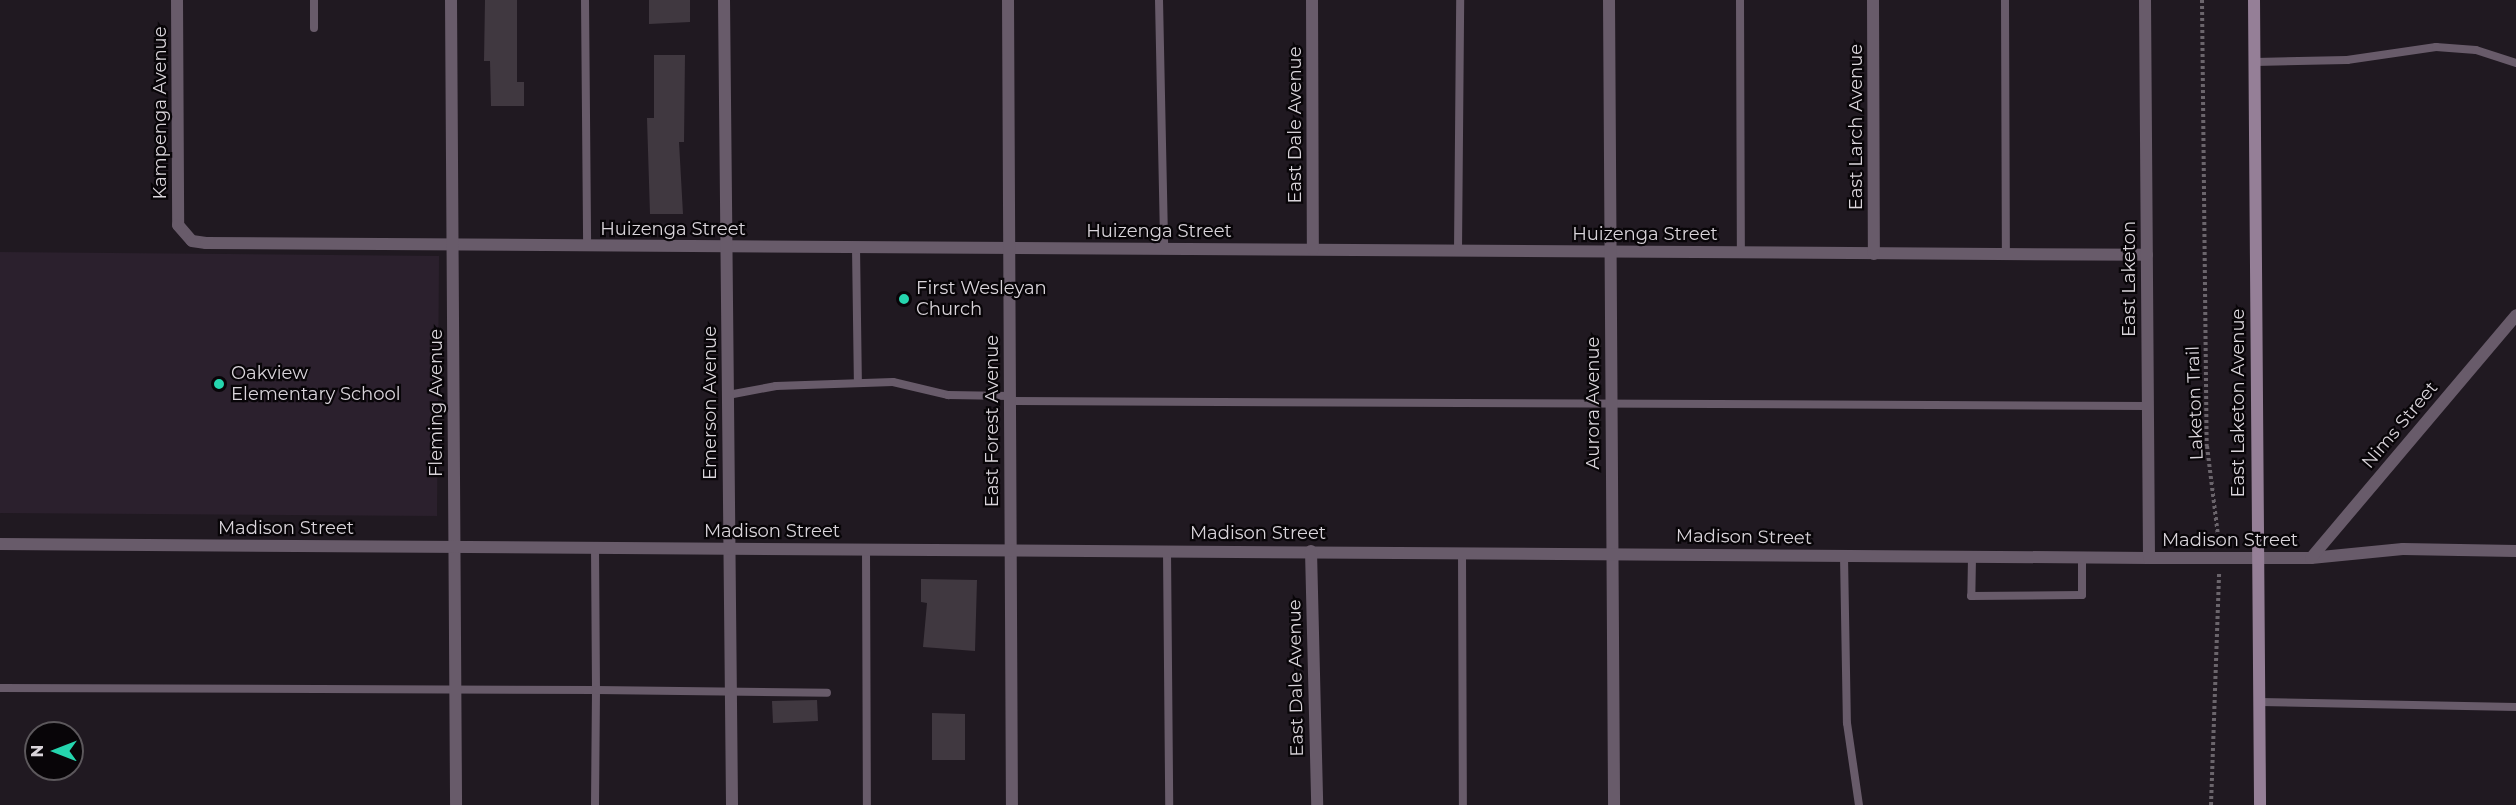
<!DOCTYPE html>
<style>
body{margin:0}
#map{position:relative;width:2516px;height:805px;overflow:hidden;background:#201921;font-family:Montserrat,sans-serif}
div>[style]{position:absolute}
.built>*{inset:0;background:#2b202d}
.building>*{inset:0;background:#403840}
.path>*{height:4px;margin-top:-2px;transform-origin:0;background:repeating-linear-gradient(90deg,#6b656c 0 3px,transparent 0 6px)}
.service>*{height:8px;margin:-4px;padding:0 4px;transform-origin:4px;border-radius:4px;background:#685b6a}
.minor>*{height:12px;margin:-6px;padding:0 6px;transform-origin:6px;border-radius:6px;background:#685b6a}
.secondary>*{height:12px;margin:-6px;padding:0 6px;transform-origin:6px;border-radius:6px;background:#957f97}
.dots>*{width:16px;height:16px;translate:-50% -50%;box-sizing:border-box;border:3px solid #080508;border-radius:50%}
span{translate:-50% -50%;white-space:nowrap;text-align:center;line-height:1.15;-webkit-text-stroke:4.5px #080508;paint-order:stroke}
.street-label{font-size:18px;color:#d9d4da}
.poi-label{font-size:18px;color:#d9d4da}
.left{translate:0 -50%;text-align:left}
.north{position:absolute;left:24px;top:721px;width:60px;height:60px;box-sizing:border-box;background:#080508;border:2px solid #5c585c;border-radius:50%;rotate:270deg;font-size:16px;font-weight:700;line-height:24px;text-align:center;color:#d9d4da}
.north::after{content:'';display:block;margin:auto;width:21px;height:27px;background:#25d5ae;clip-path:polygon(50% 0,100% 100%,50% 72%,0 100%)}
</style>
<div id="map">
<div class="built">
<div style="clip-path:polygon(0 252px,439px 256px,437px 516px,0 513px)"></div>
</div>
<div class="building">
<div style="clip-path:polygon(485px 0,517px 0,517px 82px,524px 82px,524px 106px,491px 106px,490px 61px,484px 61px)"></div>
<div style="clip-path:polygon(649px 0,690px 0,690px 22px,649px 24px)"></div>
<div style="clip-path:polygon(654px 55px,685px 55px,684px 142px,679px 142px,683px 214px,650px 214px,647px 118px,654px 118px)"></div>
<div style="clip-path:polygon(921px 579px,977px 580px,975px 651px,923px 647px,927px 603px,921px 602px)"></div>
<div style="clip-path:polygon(817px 700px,818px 721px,773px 723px,772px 701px)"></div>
<div style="clip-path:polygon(932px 713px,965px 714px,965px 760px,932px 760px)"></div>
</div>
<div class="path">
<div style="left:2202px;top:0;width:446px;rotate:89.4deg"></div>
<div style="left:2207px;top:446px;width:99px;rotate:83deg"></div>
<div style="left:2211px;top:805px;width:233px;rotate:-88deg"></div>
</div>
<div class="service">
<div style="left:314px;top:0;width:28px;rotate:90deg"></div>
<div style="left:585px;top:0;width:247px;rotate:89.5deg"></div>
<div style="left:1159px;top:0;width:249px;rotate:88.8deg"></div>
<div style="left:1740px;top:0;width:253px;rotate:89.8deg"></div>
<div style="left:2005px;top:0;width:254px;rotate:89.8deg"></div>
<div style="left:2255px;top:62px;width:92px;rotate:-1.2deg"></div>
<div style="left:2347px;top:60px;width:90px;rotate:-8.3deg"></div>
<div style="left:2436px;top:47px;width:40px;rotate:4.3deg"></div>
<div style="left:2476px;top:50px;width:42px;rotate:18deg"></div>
<div style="left:856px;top:247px;width:135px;rotate:89.2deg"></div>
<div style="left:1458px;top:251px;width:251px;rotate:-89.5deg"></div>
<div style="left:728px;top:395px;width:49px;rotate:-10.6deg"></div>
<div style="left:776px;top:386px;width:117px;rotate:-2deg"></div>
<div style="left:893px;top:382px;width:57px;rotate:13.3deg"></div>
<div style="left:948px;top:395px;width:62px;rotate:0.9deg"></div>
<div style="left:1010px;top:401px;width:1138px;rotate:0.25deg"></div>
<div style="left:866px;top:549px;width:256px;rotate:89.8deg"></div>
<div style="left:1167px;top:551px;width:254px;rotate:89.5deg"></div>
<div style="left:1462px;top:552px;width:253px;rotate:89.8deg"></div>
<div style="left:1844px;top:556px;width:167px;rotate:89deg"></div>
<div style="left:1847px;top:723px;width:83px;rotate:81.7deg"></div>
<div style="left:1972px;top:557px;width:39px;rotate:91deg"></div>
<div style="left:1971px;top:596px;width:111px;rotate:-0.5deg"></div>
<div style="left:2082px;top:595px;width:37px;rotate:-90deg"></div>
<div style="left:0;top:688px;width:596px;rotate:0.19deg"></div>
<div style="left:596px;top:690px;width:143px;rotate:-90.4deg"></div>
<div style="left:2260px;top:702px;width:256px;rotate:1.1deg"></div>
<div style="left:595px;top:805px;width:115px;rotate:-89.5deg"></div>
<div style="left:596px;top:690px;width:231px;rotate:0.7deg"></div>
</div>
<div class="minor">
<div style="left:177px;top:0;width:225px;rotate:89.7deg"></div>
<div style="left:178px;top:225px;width:21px;rotate:49deg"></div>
<div style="left:192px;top:241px;width:14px;rotate:8deg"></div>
<div style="left:206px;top:243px;width:1941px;rotate:0.35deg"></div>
<div style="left:451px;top:0;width:805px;rotate:89.64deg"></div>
<div style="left:724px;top:0;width:805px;rotate:89.43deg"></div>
<div style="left:1008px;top:0;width:805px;rotate:89.72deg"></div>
<div style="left:1312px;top:0;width:249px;rotate:89.8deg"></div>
<div style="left:1609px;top:0;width:805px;rotate:89.64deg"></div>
<div style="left:1873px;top:0;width:254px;rotate:89.8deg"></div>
<div style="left:2145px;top:0;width:558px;rotate:89.59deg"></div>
<div style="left:0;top:544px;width:2149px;rotate:0.37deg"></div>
<div style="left:2149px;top:558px;width:162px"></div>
<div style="left:2311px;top:558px;width:92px;rotate:-5.6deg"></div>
<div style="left:2403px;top:549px;width:113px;rotate:1deg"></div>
<div style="left:1311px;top:551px;width:254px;rotate:88.6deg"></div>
<div style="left:2311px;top:558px;width:318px;rotate:-49.8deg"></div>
</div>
<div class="secondary">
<div style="left:2254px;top:0;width:805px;rotate:89.57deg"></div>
</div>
<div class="dots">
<div style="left:904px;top:299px;background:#25d5ae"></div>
<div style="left:219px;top:384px;background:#25d5ae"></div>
</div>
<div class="street-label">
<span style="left:160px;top:113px;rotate:-90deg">Kampenga Avenue</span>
<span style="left:1295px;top:125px;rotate:-90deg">East Dale Avenue</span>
<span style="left:1856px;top:127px;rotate:-90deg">East Larch Avenue</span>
<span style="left:673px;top:229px">Huizenga Street</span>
<span style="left:1159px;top:231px">Huizenga Street</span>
<span style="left:1645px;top:234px">Huizenga Street</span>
<span style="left:2129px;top:279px;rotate:-90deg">East Laketon</span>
<span style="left:436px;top:403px;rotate:-90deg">Fleming Avenue</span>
<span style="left:710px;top:403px;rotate:-90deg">Emerson Avenue</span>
<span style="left:1593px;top:403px;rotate:-90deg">Aurora Avenue</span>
<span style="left:2195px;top:403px;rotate:-92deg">Laketon Trail</span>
<span style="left:2238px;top:403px;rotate:-90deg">East Laketon Avenue</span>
<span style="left:992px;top:421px;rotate:-90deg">East Forest Avenue</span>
<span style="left:2400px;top:425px;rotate:-50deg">Nims Street</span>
<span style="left:286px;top:528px">Madison Street</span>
<span style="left:772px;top:531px">Madison Street</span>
<span style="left:1258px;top:533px">Madison Street</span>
<span style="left:1744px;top:537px;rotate:1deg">Madison Street</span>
<span style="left:2230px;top:540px">Madison Street</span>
<span style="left:1296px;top:678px;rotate:-91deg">East Dale Avenue</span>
</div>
<div class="poi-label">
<span class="left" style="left:916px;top:299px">First Wesleyan<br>Church</span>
<span class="left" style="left:231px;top:384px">Oakview<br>Elementary School</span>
</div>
<div class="north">N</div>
</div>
